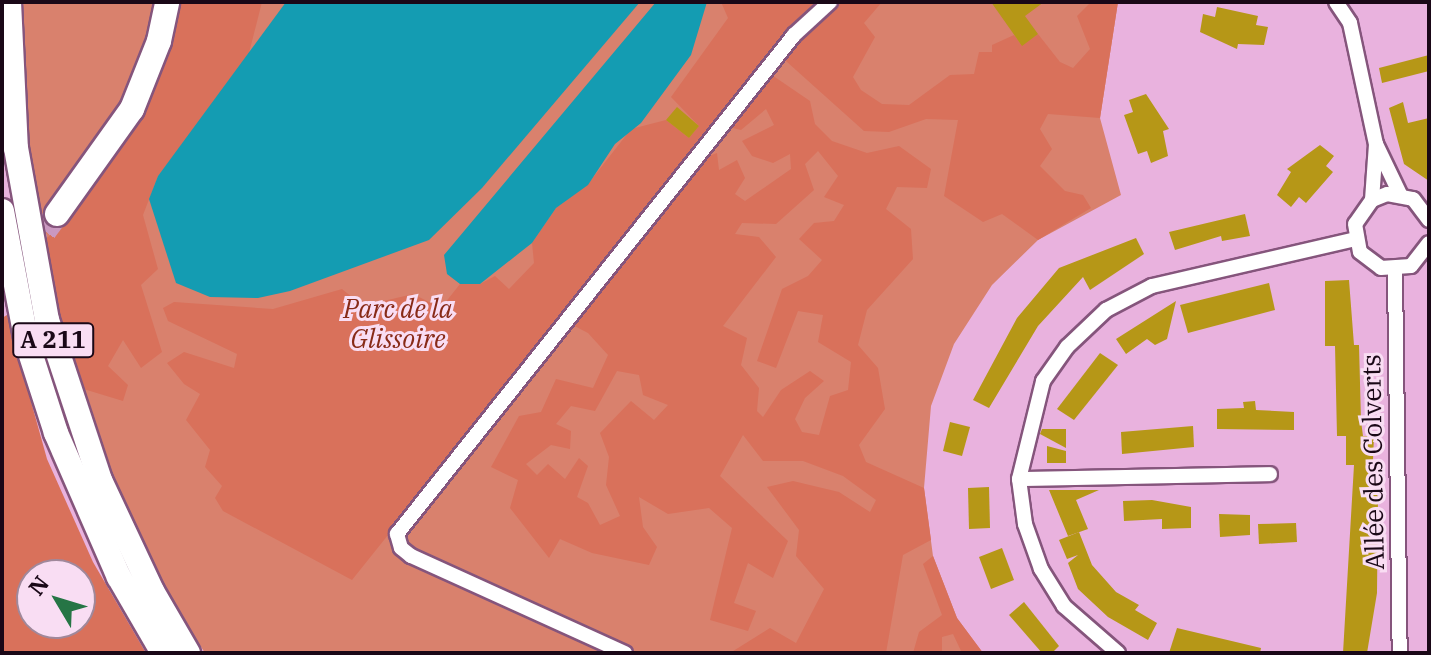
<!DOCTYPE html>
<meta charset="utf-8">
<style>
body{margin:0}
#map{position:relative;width:1431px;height:655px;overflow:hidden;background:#e9b2de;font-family:"IBM Plex Serif",serif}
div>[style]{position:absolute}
.green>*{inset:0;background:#d9816d}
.forest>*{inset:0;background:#d9715b}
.water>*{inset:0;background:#149cb2}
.building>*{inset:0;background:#b69717}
.highway-tunnel>*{height:24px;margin-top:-12px;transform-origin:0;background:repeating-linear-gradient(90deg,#ca98c0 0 24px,transparent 0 36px)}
.roads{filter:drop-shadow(2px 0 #85557c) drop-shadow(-2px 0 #85557c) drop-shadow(0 2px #85557c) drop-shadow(0 -2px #85557c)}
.street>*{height:14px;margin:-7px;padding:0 7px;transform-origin:7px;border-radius:7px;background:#fff}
.highway>*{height:24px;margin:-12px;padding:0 12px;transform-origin:12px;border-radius:12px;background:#fff}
span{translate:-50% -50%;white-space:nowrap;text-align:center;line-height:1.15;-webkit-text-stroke:6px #f9ddf3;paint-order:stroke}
.shield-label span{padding:2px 6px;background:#f9ddf3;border:2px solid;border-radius:6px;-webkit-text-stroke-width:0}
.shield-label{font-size:24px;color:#1a0817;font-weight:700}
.park-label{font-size:26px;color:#882a17;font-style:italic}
.street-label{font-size:26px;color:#1a0817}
.frame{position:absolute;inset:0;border:4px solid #1a0817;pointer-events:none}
.north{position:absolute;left:16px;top:559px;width:80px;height:80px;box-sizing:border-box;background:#f9ddf3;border:2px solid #a0889b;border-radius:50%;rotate:308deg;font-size:22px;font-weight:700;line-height:32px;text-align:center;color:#1a0817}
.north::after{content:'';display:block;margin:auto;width:28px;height:36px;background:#267545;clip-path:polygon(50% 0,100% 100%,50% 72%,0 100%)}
</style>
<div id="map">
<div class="green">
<div style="clip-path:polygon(23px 2px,156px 2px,149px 44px,114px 122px,50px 209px,68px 221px,139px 121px,173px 42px,178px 2px,1118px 2px,1100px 118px,1121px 195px,1038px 240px,992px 285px,954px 344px,931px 406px,924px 488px,933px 556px,957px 618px,983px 653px,205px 653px,163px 589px,110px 479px,77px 387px,28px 144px)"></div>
</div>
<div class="forest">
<div style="clip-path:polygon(178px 2px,262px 2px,247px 61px,158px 176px,143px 215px,158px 269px,141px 285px,162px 352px,141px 368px,123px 340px,108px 366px,128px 385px,123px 401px,77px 387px,48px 281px,44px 240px,68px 222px,139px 121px,173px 42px)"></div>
<div style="clip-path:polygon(evenodd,721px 2px,815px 2px,824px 17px,843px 2px,882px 2px,864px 23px,875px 37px,853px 77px,861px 90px,882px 104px,909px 105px,950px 75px,974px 74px,979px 52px,992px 52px,992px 45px,1014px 35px,1022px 45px,1038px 34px,1060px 62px,1073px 68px,1090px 49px,1077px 16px,1091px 2px,1118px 2px,1100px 118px,1048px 114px,1040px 129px,1052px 149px,1040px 166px,1065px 191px,1083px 195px,1091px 208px,1038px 240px,1002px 214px,983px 222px,944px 196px,958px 120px,926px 119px,889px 132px,864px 131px,777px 53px,763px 69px,810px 101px,815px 124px,832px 141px,867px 153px,899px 146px,931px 169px,927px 188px,897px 187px,886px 209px,911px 229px,913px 259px,867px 310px,858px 345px,878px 368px,885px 409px,859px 445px,866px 462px,924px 488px,931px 540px,903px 555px,886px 653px,730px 653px,770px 628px,796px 643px,824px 589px,796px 556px,799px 530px,767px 487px,793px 481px,839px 492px,870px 512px,876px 500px,843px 476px,803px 461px,763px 461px,743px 435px,720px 476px,788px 541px,773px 578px,748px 563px,734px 603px,756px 611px,748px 631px,710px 620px,732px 528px,709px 508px,668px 514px,639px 497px,643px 527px,657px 547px,649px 565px,592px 553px,560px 539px,549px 558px,510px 508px,518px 480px,491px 467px,519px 416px,541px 412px,556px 379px,593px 388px,608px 355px,588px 333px,561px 319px,352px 580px,223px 511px,215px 498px,222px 486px,205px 467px,210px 450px,186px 420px,200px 394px,184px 384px,167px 363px,184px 352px,234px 368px,237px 354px,168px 321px,163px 308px,174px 302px,273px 309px,342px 289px,363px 306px,413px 294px,441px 308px,460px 284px,480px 284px,495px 276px,509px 289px,534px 263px,532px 243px,556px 208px,588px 184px,631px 129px,666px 120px,689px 138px,699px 126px,671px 97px,728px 18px,721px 2px,766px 109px,774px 125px,742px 141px,752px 156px,773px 163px,790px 154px,791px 169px,745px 201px,735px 194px,745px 178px,737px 160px,719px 170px,717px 153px,706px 157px,695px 146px,713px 123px,741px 130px,766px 109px,721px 2px,818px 151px,838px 176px,824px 197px,844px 205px,834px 221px,814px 223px,799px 239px,822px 260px,808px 276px,782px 289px,757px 361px,776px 368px,798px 311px,823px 315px,818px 342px,851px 362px,848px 390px,830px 396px,819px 435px,802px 432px,795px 419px,805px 398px,824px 381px,810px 371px,781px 390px,763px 417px,757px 411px,759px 388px,741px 365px,747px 338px,723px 326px,776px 257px,759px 237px,735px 234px,742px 223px,776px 224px,814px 190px,805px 164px,818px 151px,721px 2px,617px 371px,639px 375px,643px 395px,668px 405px,654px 420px,631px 401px,600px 433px,609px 457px,606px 485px,620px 516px,600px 525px,588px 503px,577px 497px,588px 466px,579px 458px,565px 479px,548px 464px,537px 475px,526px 464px,551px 445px,570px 449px,571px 431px,556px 424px,571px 406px,595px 411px,617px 371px)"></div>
<div style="clip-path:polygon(evenodd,7px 315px,47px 459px,93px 562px,146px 653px,2px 653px,2px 318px,7px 315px,80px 575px,80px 623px,32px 623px,32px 575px,80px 575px)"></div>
<div style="clip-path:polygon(933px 556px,957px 618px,983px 653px,962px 653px,953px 634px,942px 637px,942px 653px,913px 653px,919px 632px,942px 615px,923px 564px)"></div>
</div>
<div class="water">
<div style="clip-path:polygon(286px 2px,640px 2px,482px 188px,429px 240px,290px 291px,258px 298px,210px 297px,176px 283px,149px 199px,158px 176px)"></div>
<div style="clip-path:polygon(656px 2px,707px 2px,691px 55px,641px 123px,615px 144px,588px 185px,556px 208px,532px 243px,480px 284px,460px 284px,447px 274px,444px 255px)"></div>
</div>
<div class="building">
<div style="clip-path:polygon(991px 2px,1044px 2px,1025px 16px,1038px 34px,1022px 46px)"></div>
<div style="clip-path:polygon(1217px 7px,1258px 16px,1256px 25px,1268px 27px,1264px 45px,1238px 44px,1237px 49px,1200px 32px,1203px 14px,1215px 17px)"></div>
<div style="clip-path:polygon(1429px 55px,1429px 71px,1382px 83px,1379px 68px)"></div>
<div style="clip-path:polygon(1146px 94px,1169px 129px,1163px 131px,1168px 156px,1151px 163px,1147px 151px,1138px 154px,1124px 115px,1133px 112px,1129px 100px)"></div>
<div style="clip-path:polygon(1403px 102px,1408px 123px,1429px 118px,1429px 181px,1404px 164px,1389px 108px)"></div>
<div style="clip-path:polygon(677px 107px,699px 126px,689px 138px,666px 120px)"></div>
<div style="clip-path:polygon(1320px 145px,1334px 156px,1326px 166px,1333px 172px,1306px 203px,1299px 197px,1291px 207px,1277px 195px,1291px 172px,1287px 169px)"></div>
<div style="clip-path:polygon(1245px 214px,1250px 236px,1222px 241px,1221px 236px,1175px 250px,1169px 232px)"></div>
<div style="clip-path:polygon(1136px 238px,1144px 254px,1090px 290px,1083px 277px,1038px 326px,989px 408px,973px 400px,1017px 318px,1059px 268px)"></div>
<div style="clip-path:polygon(1349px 280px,1354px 345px,1359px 345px,1361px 421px,1363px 436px,1374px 436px,1372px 484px,1378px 497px,1377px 593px,1367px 653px,1343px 653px,1354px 465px,1346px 465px,1346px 436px,1337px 436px,1335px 346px,1325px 346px,1325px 281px)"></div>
<div style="clip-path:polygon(1269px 283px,1275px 310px,1188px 333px,1180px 305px)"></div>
<div style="clip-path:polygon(1176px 301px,1167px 339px,1155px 345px,1147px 339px,1126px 354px,1116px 339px)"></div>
<div style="clip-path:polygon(1100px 353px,1118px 365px,1074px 420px,1057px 409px)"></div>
<div style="clip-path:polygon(1255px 401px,1256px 410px,1294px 412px,1294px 430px,1217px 429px,1217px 409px,1244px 408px,1243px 402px)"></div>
<div style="clip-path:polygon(950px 422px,970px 427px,962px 456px,943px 451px)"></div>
<div style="clip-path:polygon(1193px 426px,1194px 447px,1122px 454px,1121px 432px)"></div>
<div style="clip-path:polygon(1042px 429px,1066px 429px,1066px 448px,1040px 434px)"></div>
<div style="clip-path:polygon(1047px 446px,1066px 451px,1066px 463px,1047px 463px)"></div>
<div style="clip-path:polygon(989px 487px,990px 528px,969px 529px,968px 488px)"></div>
<div style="clip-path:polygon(1049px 490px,1099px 490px,1076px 500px,1088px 529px,1068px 536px)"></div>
<div style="clip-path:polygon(1152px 500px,1191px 507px,1191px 528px,1162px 529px,1162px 519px,1124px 521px,1123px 501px)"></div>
<div style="clip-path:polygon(1219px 514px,1250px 515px,1250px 535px,1220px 537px)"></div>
<div style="clip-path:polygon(1296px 523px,1297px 542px,1259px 544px,1258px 524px)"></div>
<div style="clip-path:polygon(1079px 532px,1092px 565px,1116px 592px,1139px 605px,1135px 610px,1157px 623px,1148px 640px,1108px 617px,1078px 589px,1068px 563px,1078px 555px,1067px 559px,1059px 540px)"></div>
<div style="clip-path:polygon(1002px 548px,1014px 580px,991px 589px,979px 557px)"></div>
<div style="clip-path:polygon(1024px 602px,1059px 646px,1052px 653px,1042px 653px,1009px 615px)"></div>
<div style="clip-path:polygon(1177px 628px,1261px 648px,1260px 653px,1169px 653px)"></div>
</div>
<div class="highway-tunnel">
<div style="left:2px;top:289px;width:93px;rotate:-53.7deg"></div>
</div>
<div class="roads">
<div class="street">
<div style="left:1336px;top:2px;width:25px;rotate:56deg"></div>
<div style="left:1350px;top:23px;width:124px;rotate:77.9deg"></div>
<div style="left:1372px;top:200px;width:56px;rotate:-85.9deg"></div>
<div style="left:1376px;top:144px;width:55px;rotate:64.4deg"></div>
<div style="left:1429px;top:220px;width:26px;rotate:-127deg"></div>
<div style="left:1413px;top:199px;width:26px;rotate:-169deg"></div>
<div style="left:1387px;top:194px;width:16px;rotate:158deg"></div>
<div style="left:1372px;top:200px;width:29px;rotate:125deg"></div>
<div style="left:1355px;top:224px;width:28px;rotate:80deg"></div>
<div style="left:1360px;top:252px;width:26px;rotate:37deg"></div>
<div style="left:1381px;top:268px;width:30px;rotate:-4deg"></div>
<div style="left:1411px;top:266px;width:29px;rotate:-52deg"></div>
<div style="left:1395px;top:270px;width:383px;rotate:89.3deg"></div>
<div style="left:1019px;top:479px;width:251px;rotate:-1.1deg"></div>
<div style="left:625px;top:653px;width:235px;rotate:-155.6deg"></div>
<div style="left:411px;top:556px;width:13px;rotate:-141deg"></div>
<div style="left:401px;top:548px;width:15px;rotate:-106deg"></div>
<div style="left:397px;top:534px;width:638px;rotate:-51.49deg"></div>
<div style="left:794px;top:35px;width:49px;rotate:-42.5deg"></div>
<div style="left:1118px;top:653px;width:72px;rotate:-139deg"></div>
<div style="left:1064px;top:606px;width:44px;rotate:-121.9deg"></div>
<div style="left:1041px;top:569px;width:48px;rotate:-109.6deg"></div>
<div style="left:1025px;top:524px;width:45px;rotate:-97.6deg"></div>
<div style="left:1019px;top:479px;width:101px;rotate:-76.2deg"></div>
<div style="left:1043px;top:381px;width:42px;rotate:-54.8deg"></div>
<div style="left:1067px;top:347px;width:54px;rotate:-43.5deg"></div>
<div style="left:1106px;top:310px;width:52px;rotate:-27.6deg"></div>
<div style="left:1152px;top:286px;width:208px;rotate:-13deg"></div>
</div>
<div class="highway">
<div style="left:9px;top:2px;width:146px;rotate:87.3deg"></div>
<div style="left:16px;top:148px;width:175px;rotate:79.8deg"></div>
<div style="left:47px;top:320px;width:169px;rotate:71.7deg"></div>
<div style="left:100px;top:480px;width:123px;rotate:64.9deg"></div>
<div style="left:152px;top:591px;width:72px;rotate:59.9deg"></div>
<div style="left:2px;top:211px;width:134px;rotate:79.3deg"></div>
<div style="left:27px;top:343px;width:95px;rotate:72.1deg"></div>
<div style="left:56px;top:433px;width:157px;rotate:66.4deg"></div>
<div style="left:119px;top:577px;width:88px;rotate:59.9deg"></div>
<div style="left:57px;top:214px;width:129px;rotate:-54.5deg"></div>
<div style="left:132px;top:109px;width:73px;rotate:-68.3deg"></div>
<div style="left:159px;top:41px;width:40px;rotate:-78deg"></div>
</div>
</div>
<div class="shield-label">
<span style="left:53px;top:340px">A 211</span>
</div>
<div class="park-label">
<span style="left:398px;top:324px">Parc de la<br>Glissoire</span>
</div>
<div class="street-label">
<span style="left:1373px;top:462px;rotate:-91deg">Allée des Colverts</span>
</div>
<div class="frame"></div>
<div class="north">N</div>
</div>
